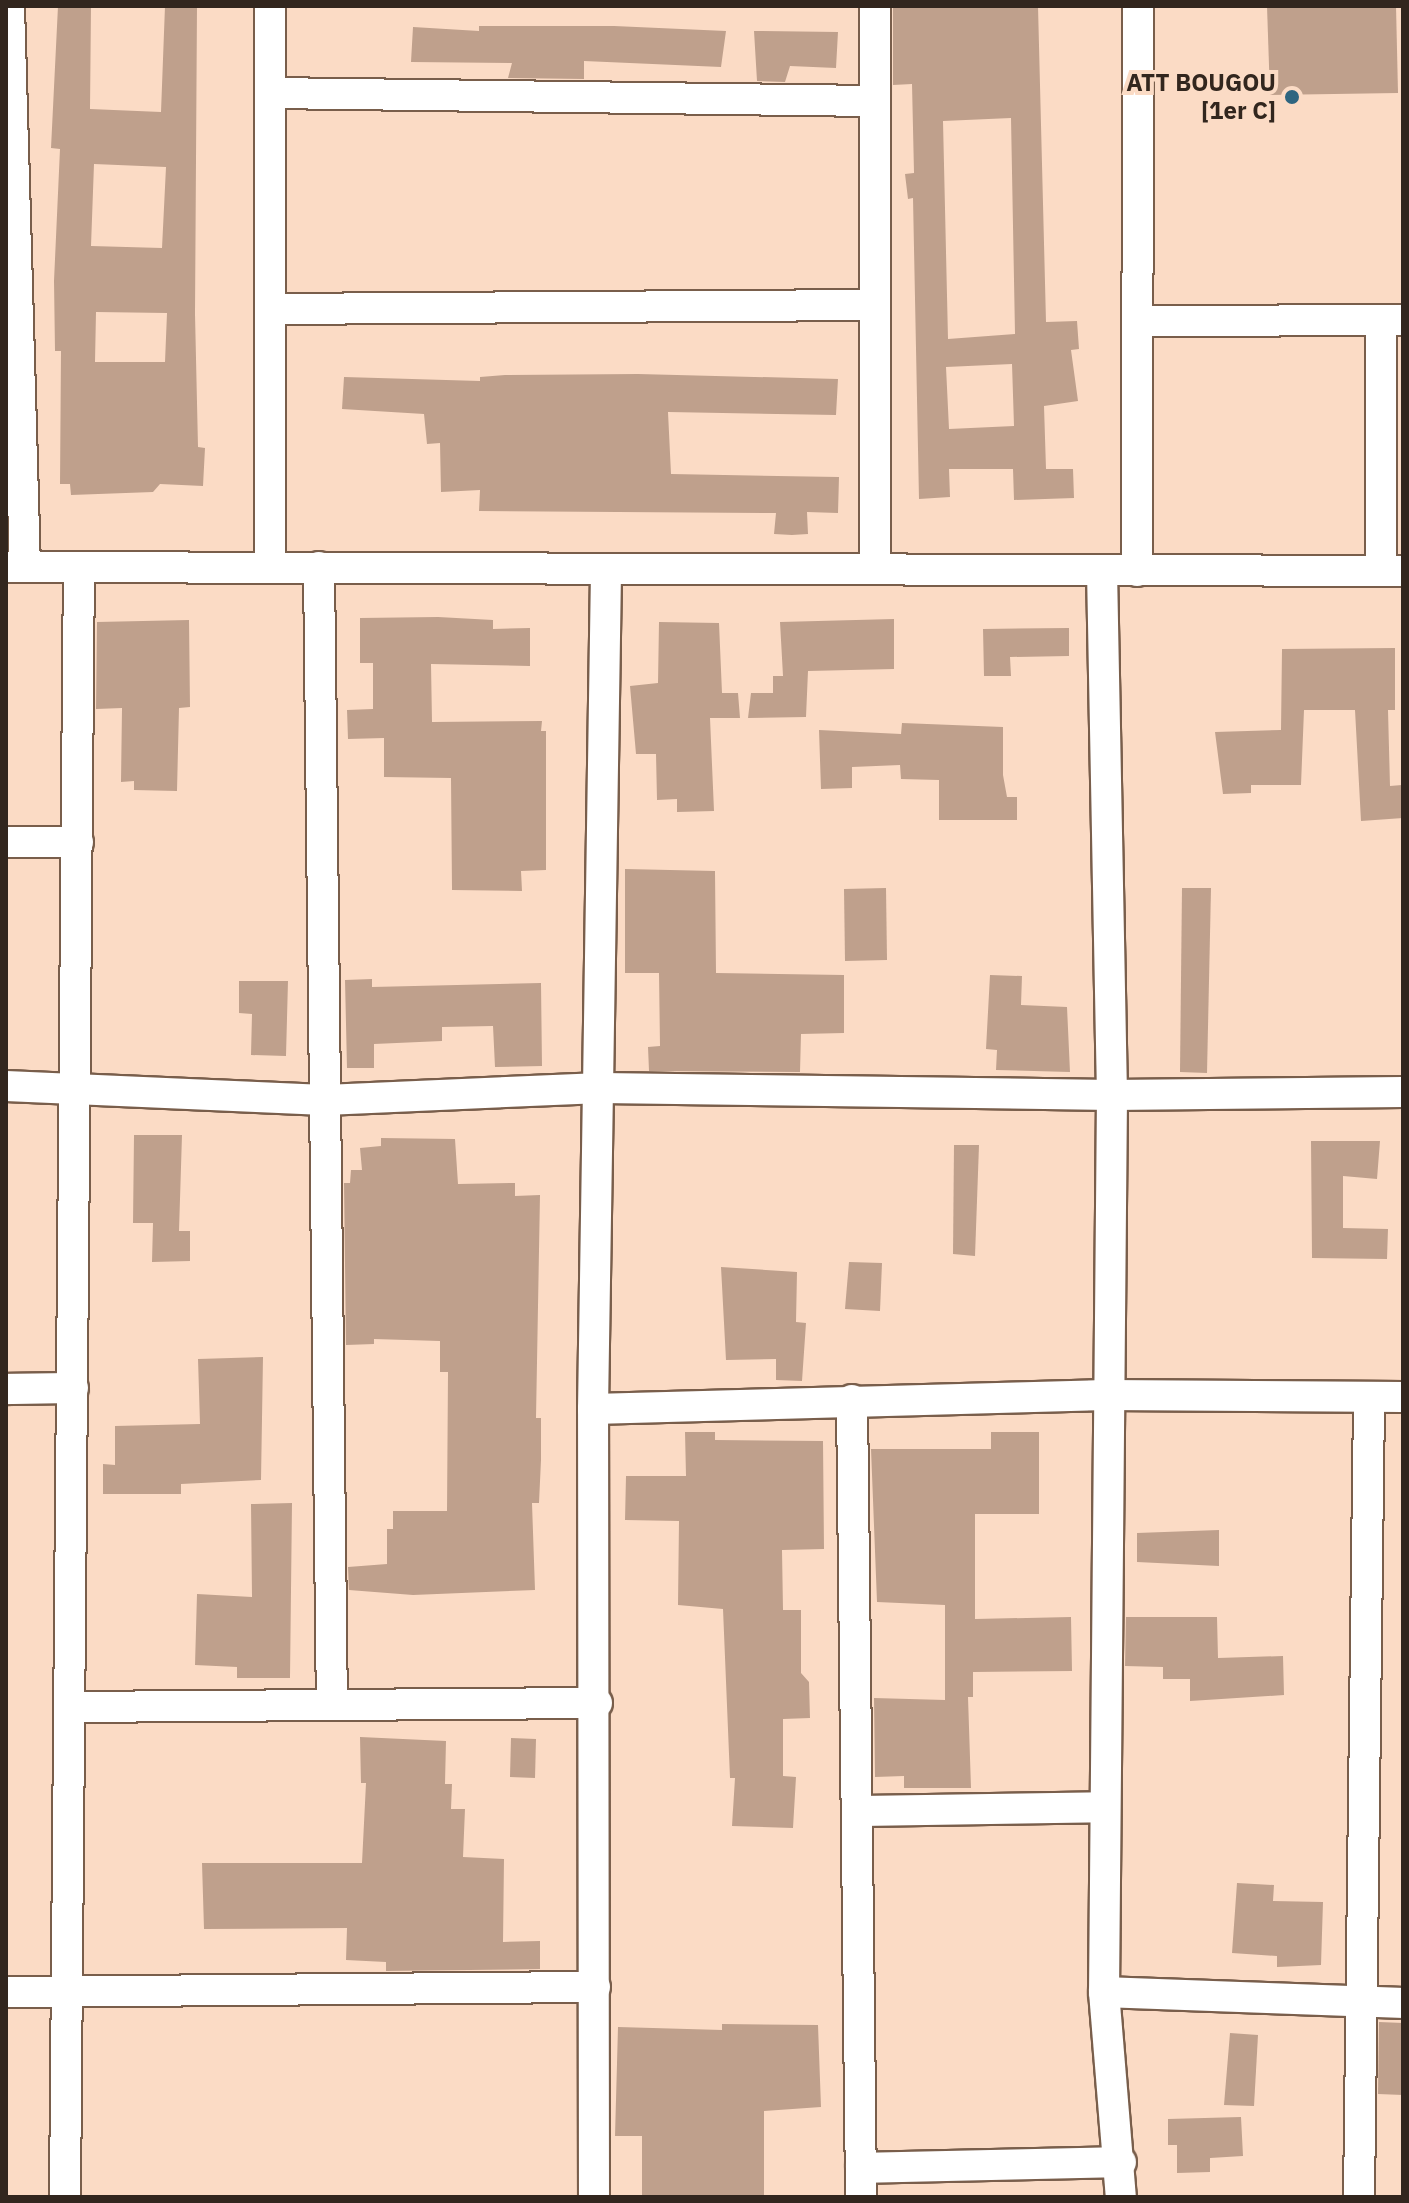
<!DOCTYPE html>
<style>
body{margin:0}
#map{position:relative;width:1409px;height:2203px;overflow:hidden;background:#fbdbc5;font-family:"IBM Plex Sans",sans-serif}
div>[style]{position:absolute}
.building>*{inset:0;background:#bfa08c}
.roads{filter:drop-shadow(2px 0 #795e4b) drop-shadow(-2px 0 #795e4b) drop-shadow(0 2px #795e4b) drop-shadow(0 -2px #795e4b)}
.minor>*{height:30px;margin:-15px;padding:0 15px;transform-origin:15px;border-radius:15px;background:#fff}
.dots>*{width:22px;height:22px;translate:-50% -50%;box-sizing:border-box;border:4px solid #fbdbc5;border-radius:50%}
span{translate:-50% -50%;white-space:nowrap;text-align:center;line-height:1.15;-webkit-text-stroke:8px #fbdbc5;paint-order:stroke}
.poi-label{font-size:24px;color:#32261e;font-weight:700}
.right{translate:-100% -50%;text-align:right}
.frame{position:absolute;inset:0;border:8px solid #32261e;pointer-events:none}
</style>
<div id="map">
<div class="building">
<div style="clip-path:polygon(evenodd,58px 6px,91px 6px,90px 109px,161px 112px,165px 6px,197px 6px,195px 314px,198px 447px,205px 448px,203px 486px,160px 484px,153px 492px,71px 495px,70px 484px,60px 484px,61px 351px,55px 351px,54px 281px,60px 149px,51px 148px,58px 6px,94px 164px,166px 167px,162px 248px,91px 246px,94px 164px,58px 6px,96px 312px,167px 313px,165px 362px,95px 362px,96px 312px)"></div>
<div style="clip-path:polygon(evenodd,893px 6px,1038px 6px,1046px 322px,1077px 321px,1079px 349px,1071px 350px,1078px 401px,1044px 406px,1046px 469px,1073px 469px,1074px 498px,1014px 500px,1013px 469px,949px 469px,950px 497px,919px 499px,913px 198px,908px 199px,905px 174px,914px 173px,912px 84px,893px 85px,893px 6px,1011px 118px,1015px 334px,948px 339px,943px 121px,1011px 118px,893px 6px,1012px 364px,1014px 426px,949px 429px,946px 367px,1012px 364px)"></div>
<div style="clip-path:polygon(1267px 6px,1396px 6px,1398px 93px,1270px 95px)"></div>
<div style="clip-path:polygon(479px 26px,614px 26px,726px 31px,721px 67px,584px 61px,584px 79px,508px 78px,512px 63px,411px 62px,413px 27px,479px 31px)"></div>
<div style="clip-path:polygon(754px 31px,838px 32px,836px 68px,790px 66px,785px 82px,757px 81px)"></div>
<div style="clip-path:polygon(638px 374px,838px 379px,836px 415px,668px 412px,671px 474px,839px 477px,838px 513px,807px 512px,808px 534px,792px 535px,774px 534px,776px 513px,479px 511px,480px 490px,441px 492px,440px 443px,427px 444px,424px 414px,342px 409px,344px 377px,480px 381px,480px 377px,505px 375px)"></div>
<div style="clip-path:polygon(438px 617px,493px 620px,493px 629px,530px 628px,530px 666px,431px 664px,432px 722px,542px 721px,541px 731px,546px 731px,546px 870px,521px 871px,522px 891px,452px 890px,451px 778px,384px 777px,384px 738px,348px 739px,347px 710px,373px 709px,373px 663px,360px 663px,360px 618px)"></div>
<div style="clip-path:polygon(894px 619px,894px 669px,808px 671px,806px 717px,748px 718px,751px 693px,773px 693px,773px 676px,783px 676px,780px 622px)"></div>
<div style="clip-path:polygon(189px 620px,190px 707px,179px 708px,177px 791px,134px 790px,134px 781px,121px 782px,122px 708px,96px 709px,97px 622px)"></div>
<div style="clip-path:polygon(659px 622px,719px 623px,722px 693px,738px 693px,740px 718px,710px 718px,714px 811px,677px 812px,677px 799px,657px 800px,656px 754px,636px 754px,630px 686px,658px 683px)"></div>
<div style="clip-path:polygon(1069px 628px,1069px 656px,1010px 657px,1011px 676px,984px 676px,983px 629px)"></div>
<div style="clip-path:polygon(1395px 648px,1395px 710px,1388px 710px,1390px 786px,1402px 785px,1403px 818px,1361px 821px,1355px 710px,1304px 710px,1301px 785px,1251px 785px,1251px 793px,1223px 794px,1215px 732px,1281px 730px,1282px 649px)"></div>
<div style="clip-path:polygon(902px 723px,1003px 727px,1003px 775px,1007px 797px,1017px 797px,1017px 820px,939px 820px,939px 780px,901px 779px,900px 765px,852px 767px,852px 788px,821px 789px,819px 730px,901px 734px)"></div>
<div style="clip-path:polygon(625px 869px,715px 871px,716px 973px,844px 975px,844px 1033px,801px 1034px,800px 1072px,649px 1071px,648px 1047px,660px 1046px,659px 973px,625px 973px)"></div>
<div style="clip-path:polygon(886px 888px,887px 960px,845px 961px,844px 889px)"></div>
<div style="clip-path:polygon(1182px 888px,1211px 888px,1207px 1073px,1180px 1072px)"></div>
<div style="clip-path:polygon(990px 975px,1022px 976px,1021px 1005px,1067px 1007px,1070px 1072px,996px 1070px,997px 1050px,986px 1049px)"></div>
<div style="clip-path:polygon(372px 979px,372px 987px,541px 983px,542px 1066px,495px 1067px,493px 1026px,442px 1027px,442px 1041px,374px 1044px,374px 1068px,347px 1068px,345px 980px)"></div>
<div style="clip-path:polygon(239px 981px,288px 981px,286px 1056px,251px 1055px,252px 1014px,239px 1013px)"></div>
<div style="clip-path:polygon(134px 1135px,182px 1135px,179px 1231px,190px 1231px,190px 1261px,152px 1262px,153px 1223px,133px 1223px)"></div>
<div style="clip-path:polygon(381px 1138px,455px 1139px,458px 1184px,515px 1183px,515px 1196px,540px 1195px,536px 1418px,541px 1418px,541px 1460px,539px 1503px,532px 1503px,535px 1590px,413px 1595px,349px 1590px,348px 1567px,387px 1564px,387px 1529px,393px 1529px,393px 1511px,447px 1511px,448px 1372px,440px 1372px,440px 1341px,374px 1339px,374px 1344px,346px 1345px,344px 1183px,350px 1183px,351px 1170px,362px 1170px,360px 1148px,381px 1146px)"></div>
<div style="clip-path:polygon(1311px 1141px,1380px 1141px,1377px 1179px,1343px 1176px,1343px 1228px,1388px 1229px,1387px 1259px,1312px 1258px)"></div>
<div style="clip-path:polygon(954px 1145px,979px 1145px,975px 1256px,953px 1254px)"></div>
<div style="clip-path:polygon(849px 1262px,882px 1263px,880px 1311px,845px 1309px)"></div>
<div style="clip-path:polygon(721px 1267px,797px 1272px,796px 1322px,806px 1323px,802px 1381px,776px 1380px,776px 1359px,726px 1360px)"></div>
<div style="clip-path:polygon(263px 1357px,261px 1480px,181px 1484px,181px 1494px,103px 1494px,103px 1464px,115px 1465px,115px 1426px,200px 1424px,198px 1359px)"></div>
<div style="clip-path:polygon(685px 1432px,715px 1432px,715px 1440px,823px 1441px,824px 1549px,782px 1550px,783px 1610px,801px 1610px,801px 1673px,809px 1682px,810px 1718px,783px 1719px,783px 1776px,796px 1777px,793px 1828px,732px 1826px,735px 1778px,730px 1778px,723px 1609px,678px 1605px,679px 1521px,625px 1520px,626px 1476px,686px 1476px)"></div>
<div style="clip-path:polygon(991px 1432px,1039px 1432px,1039px 1514px,975px 1514px,975px 1619px,1071px 1617px,1072px 1671px,973px 1672px,973px 1697px,968px 1697px,971px 1788px,904px 1788px,904px 1776px,875px 1777px,874px 1698px,945px 1700px,945px 1605px,877px 1602px,871px 1449px,991px 1449px)"></div>
<div style="clip-path:polygon(292px 1503px,290px 1678px,237px 1678px,237px 1667px,195px 1665px,197px 1594px,252px 1597px,251px 1504px)"></div>
<div style="clip-path:polygon(1219px 1530px,1219px 1566px,1137px 1562px,1137px 1533px)"></div>
<div style="clip-path:polygon(1126px 1617px,1217px 1617px,1218px 1658px,1283px 1656px,1284px 1695px,1190px 1701px,1190px 1679px,1163px 1679px,1163px 1667px,1125px 1666px)"></div>
<div style="clip-path:polygon(360px 1737px,446px 1741px,445px 1784px,452px 1784px,451px 1809px,465px 1809px,463px 1857px,504px 1859px,503px 1942px,540px 1941px,540px 1969px,386px 1971px,386px 1962px,346px 1960px,347px 1928px,204px 1929px,202px 1863px,362px 1863px,366px 1783px,361px 1783px)"></div>
<div style="clip-path:polygon(511px 1738px,536px 1739px,535px 1778px,510px 1777px)"></div>
<div style="clip-path:polygon(1237px 1883px,1274px 1885px,1273px 1901px,1323px 1902px,1321px 1965px,1277px 1967px,1277px 1956px,1232px 1953px)"></div>
<div style="clip-path:polygon(1379px 2022px,1403px 2023px,1403px 2095px,1378px 2094px)"></div>
<div style="clip-path:polygon(722px 2024px,818px 2025px,821px 2107px,764px 2111px,764px 2197px,642px 2197px,642px 2136px,615px 2136px,618px 2027px,722px 2030px)"></div>
<div style="clip-path:polygon(1230px 2033px,1258px 2035px,1254px 2106px,1224px 2105px)"></div>
<div style="clip-path:polygon(1241px 2117px,1243px 2156px,1210px 2158px,1210px 2172px,1177px 2173px,1177px 2145px,1168px 2145px,1168px 2119px)"></div>
</div>
<div class="roads">
<div class="minor">
<div style="left:9px;top:6px;width:561px;rotate:88.37deg"></div>
<div style="left:270px;top:6px;width:561px;rotate:90deg"></div>
<div style="left:875px;top:6px;width:562px;rotate:90deg"></div>
<div style="left:270px;top:93px;width:605px;rotate:0.76deg"></div>
<div style="left:270px;top:309px;width:605px;rotate:-0.38deg"></div>
<div style="left:1381px;top:320px;width:251px;rotate:90deg"></div>
<div style="left:1137px;top:321px;width:266px;rotate:-0.2deg"></div>
<div style="left:6px;top:567px;width:1397px;rotate:0.16deg"></div>
<div style="left:319px;top:567px;width:1138px;rotate:89.35deg"></div>
<div style="left:1102px;top:570px;width:525px;rotate:88.91deg"></div>
<div style="left:1112px;top:1095px;width:897px;rotate:90.51deg"></div>
<div style="left:1104px;top:1992px;width:206px;rotate:85.3deg"></div>
<div style="left:1137px;top:571px;width:565px;rotate:-89.9deg"></div>
<div style="left:6px;top:842px;width:72px"></div>
<div style="left:6px;top:1086px;width:319px;rotate:2.5deg"></div>
<div style="left:325px;top:1100px;width:276px;rotate:-2.5deg"></div>
<div style="left:601px;top:1088px;width:511px;rotate:0.78deg"></div>
<div style="left:1112px;top:1095px;width:291px;rotate:-0.6deg"></div>
<div style="left:6px;top:1389px;width:67px;rotate:-0.9deg"></div>
<div style="left:852px;top:1400px;width:797px;rotate:89.35deg"></div>
<div style="left:593px;top:1409px;width:513px;rotate:-1.56deg"></div>
<div style="left:1106px;top:1395px;width:297px;rotate:0.4deg"></div>
<div style="left:71px;top:1707px;width:526px;rotate:-0.44deg"></div>
<div style="left:860px;top:1811px;width:244px;rotate:-0.9deg"></div>
<div style="left:6px;top:1992px;width:589px;rotate:-0.49deg"></div>
<div style="left:1104px;top:1992px;width:299px;rotate:2.1deg"></div>
<div style="left:861px;top:2168px;width:260px;rotate:-1.3deg"></div>
<div style="left:65px;top:2197px;width:1629px;rotate:-89.51deg"></div>
<div style="left:594px;top:2197px;width:788px;rotate:-90.07deg"></div>
<div style="left:593px;top:1409px;width:840px;rotate:-89.11deg"></div>
<div style="left:1359px;top:2197px;width:800px;rotate:-89.28deg"></div>
</div>
</div>
<div class="dots">
<div style="left:1292px;top:97px;background:#2e6580"></div>
</div>
<div class="poi-label">
<span class="right" style="left:1276px;top:97px">ATT BOUGOU<br>[1er C]</span>
</div>
<div class="frame"></div>
</div>
